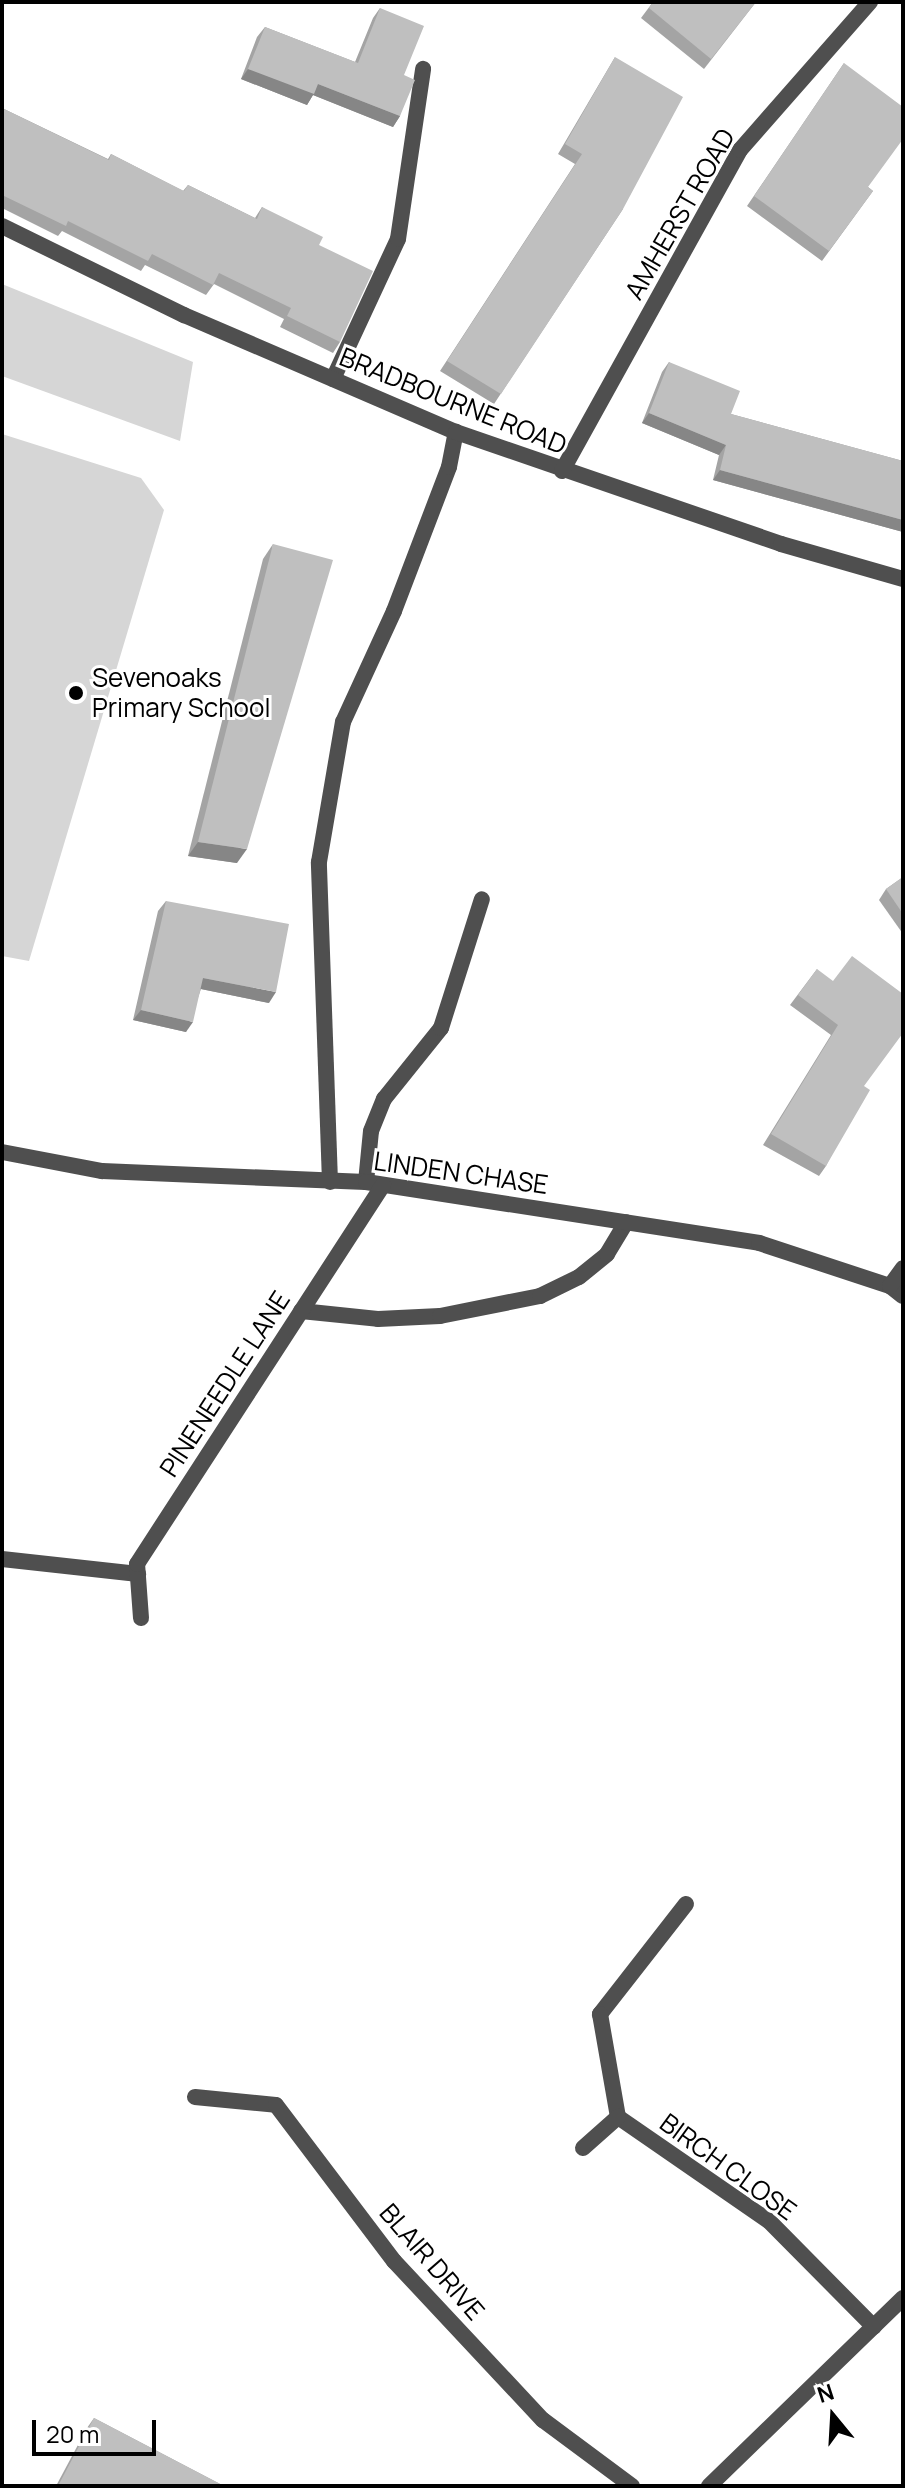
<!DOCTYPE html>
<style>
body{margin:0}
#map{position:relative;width:905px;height:2488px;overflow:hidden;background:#fff;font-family:Manrope,sans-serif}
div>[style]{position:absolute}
.green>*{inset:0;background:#d6d6d6}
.lane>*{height:16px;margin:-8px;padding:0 8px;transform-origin:8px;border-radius:8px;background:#4f4f4f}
.street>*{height:16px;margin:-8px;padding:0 8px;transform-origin:8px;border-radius:8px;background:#4f4f4f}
.wall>*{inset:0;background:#a4a4a4}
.shaded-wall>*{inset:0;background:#868686}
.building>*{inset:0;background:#bfbfbf}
.dots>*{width:22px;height:22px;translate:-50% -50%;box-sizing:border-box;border:4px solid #fff;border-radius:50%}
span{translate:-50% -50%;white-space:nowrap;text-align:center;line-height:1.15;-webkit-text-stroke:6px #fff;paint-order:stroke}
.street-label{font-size:26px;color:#000}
.poi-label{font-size:26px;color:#000}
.left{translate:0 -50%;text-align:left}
.frame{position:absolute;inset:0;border:4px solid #000;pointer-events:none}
.north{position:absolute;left:793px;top:2376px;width:80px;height:80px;-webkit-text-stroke:6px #fff;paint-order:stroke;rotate:342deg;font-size:22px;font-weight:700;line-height:32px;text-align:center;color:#000}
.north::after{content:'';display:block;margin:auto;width:28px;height:36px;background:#000;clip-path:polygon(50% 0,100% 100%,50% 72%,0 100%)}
.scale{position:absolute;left:32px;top:2420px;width:124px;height:36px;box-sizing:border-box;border:4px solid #000;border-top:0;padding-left:10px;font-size:24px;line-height:28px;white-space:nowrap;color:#000;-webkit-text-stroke:6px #fff;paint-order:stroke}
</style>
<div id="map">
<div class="green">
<div style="clip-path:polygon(2px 284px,193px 362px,180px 441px,2px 376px)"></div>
<div style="clip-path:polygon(2px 434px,141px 478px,164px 510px,29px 961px,2px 956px)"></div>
</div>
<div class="lane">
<div style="left:333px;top:379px;width:154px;rotate:-65.1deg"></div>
<div style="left:398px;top:239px;width:172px;rotate:-81.6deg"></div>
<div style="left:330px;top:1182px;width:320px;rotate:-92deg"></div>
<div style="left:319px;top:862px;width:142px;rotate:-80.3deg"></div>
<div style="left:343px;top:722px;width:122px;rotate:-65.3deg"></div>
<div style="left:394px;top:611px;width:154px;rotate:-69.1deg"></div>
<div style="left:449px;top:467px;width:36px;rotate:-79deg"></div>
<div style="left:366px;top:1182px;width:51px;rotate:-84.4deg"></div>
<div style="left:371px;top:1131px;width:35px;rotate:-68deg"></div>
<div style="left:384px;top:1099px;width:91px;rotate:-51.2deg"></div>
<div style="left:441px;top:1028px;width:135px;rotate:-72.4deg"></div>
<div style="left:301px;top:1311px;width:77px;rotate:5.9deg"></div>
<div style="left:378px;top:1319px;width:62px;rotate:-2.8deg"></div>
<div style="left:440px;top:1316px;width:102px;rotate:-11.3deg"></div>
<div style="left:540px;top:1296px;width:43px;rotate:-26deg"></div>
<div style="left:579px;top:1277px;width:36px;rotate:-39deg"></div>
<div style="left:607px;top:1254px;width:37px;rotate:-59deg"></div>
</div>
<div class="street">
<div style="left:2px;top:226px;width:203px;rotate:26.1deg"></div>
<div style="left:184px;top:315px;width:296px;rotate:23.3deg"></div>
<div style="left:456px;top:432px;width:344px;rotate:19deg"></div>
<div style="left:781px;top:544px;width:127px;rotate:16deg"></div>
<div style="left:562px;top:471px;width:367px;rotate:-61deg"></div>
<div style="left:740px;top:150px;width:197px;rotate:-48.7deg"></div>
<div style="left:2px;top:1152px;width:102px;rotate:10.8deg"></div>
<div style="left:102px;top:1171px;width:264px;rotate:2.4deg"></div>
<div style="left:366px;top:1182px;width:398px;rotate:8.8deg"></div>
<div style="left:759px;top:1243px;width:138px;rotate:18.2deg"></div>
<div style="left:890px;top:1286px;width:16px;rotate:38deg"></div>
<div style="left:890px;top:1286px;width:22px;rotate:-54deg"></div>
<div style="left:2px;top:1559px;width:137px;rotate:6.3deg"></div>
<div style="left:141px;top:1618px;width:54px;rotate:-94.2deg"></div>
<div style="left:137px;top:1564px;width:452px;rotate:-57deg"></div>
<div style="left:686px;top:1904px;width:140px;rotate:128deg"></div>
<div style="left:600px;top:2014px;width:105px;rotate:80.1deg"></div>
<div style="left:618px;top:2117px;width:183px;rotate:34.6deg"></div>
<div style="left:769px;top:2221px;width:149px;rotate:45.3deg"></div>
<div style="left:195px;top:2097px;width:81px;rotate:5.6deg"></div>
<div style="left:276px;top:2105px;width:196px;rotate:52.9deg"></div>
<div style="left:394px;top:2261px;width:218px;rotate:46.9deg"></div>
<div style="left:543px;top:2420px;width:111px;rotate:36.6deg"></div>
<div style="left:583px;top:2148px;width:47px;rotate:-41.5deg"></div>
<div style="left:709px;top:2486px;width:270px;rotate:-44.1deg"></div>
</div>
<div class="wall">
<div style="clip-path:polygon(653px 2px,756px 2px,704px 69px,641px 18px)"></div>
<div style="clip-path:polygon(380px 8px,404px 75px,400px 116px,393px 127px,313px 95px,307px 105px,241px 79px,257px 37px,265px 27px,355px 62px,373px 18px)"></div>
<div style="clip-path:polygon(615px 57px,623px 209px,494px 404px,440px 371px,575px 164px,558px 154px)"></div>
<div style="clip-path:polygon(844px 63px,868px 187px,873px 191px,822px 261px,747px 206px)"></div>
<div style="clip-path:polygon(2px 108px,108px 159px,111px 154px,183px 191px,188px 185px,255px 218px,262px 207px,319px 245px,340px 342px,333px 353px,280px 327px,284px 319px,214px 284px,206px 295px,145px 265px,141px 271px,62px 231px,58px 236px,2px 208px)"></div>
<div style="clip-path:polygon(669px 362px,731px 414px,903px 461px,903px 532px,713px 480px,719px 455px,642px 423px,662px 372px)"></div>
<div style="clip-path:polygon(273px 544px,237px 863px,188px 856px,263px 559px)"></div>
<div style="clip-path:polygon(903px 877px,903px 934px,879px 900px,886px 889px)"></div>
<div style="clip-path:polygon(166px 901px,269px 1003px,201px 989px,186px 1032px,133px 1020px,158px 911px)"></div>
<div style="clip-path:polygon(817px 969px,864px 1086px,826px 1166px,819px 1176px,763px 1145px,831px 1035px,790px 1005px)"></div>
<div style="clip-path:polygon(94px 2418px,224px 2486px,56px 2486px,87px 2428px)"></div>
</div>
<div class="shaded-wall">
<div style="clip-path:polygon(248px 69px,318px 84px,400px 116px,393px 127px,313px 95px,307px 105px,241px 79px)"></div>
<div style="clip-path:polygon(649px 413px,726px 445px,719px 455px,642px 423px)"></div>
<div style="clip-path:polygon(720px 470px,903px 520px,903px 532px,713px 480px)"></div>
<div style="clip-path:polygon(198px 842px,247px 849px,237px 863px,188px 856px)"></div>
<div style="clip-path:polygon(203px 978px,276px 992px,269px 1003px,196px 988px)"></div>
<div style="clip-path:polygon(141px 1010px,193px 1022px,186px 1032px,133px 1020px)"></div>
</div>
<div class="building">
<div style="clip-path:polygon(653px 2px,756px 2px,711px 59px,649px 8px)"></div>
<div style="clip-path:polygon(380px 8px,424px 26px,404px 75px,415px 80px,400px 116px,318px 84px,314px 94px,248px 69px,265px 27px,358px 63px)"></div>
<div style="clip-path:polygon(615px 57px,683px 97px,623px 209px,501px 394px,447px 361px,582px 154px,565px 144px)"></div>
<div style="clip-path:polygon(844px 63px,903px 107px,903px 139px,868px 187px,873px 191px,829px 251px,754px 196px)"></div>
<div style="clip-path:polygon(2px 108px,109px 160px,111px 154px,184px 191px,188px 185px,257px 219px,262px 207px,323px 237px,319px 245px,373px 271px,340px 342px,287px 316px,291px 308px,219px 273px,213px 285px,152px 254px,148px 261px,68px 221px,66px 226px,2px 195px)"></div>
<div style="clip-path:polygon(669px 362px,740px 391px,731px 414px,903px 461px,903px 520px,720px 470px,726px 445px,649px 413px)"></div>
<div style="clip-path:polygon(273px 544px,333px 560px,247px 849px,198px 842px)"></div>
<div style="clip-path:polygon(903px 877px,903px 914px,886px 889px)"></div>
<div style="clip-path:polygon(166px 901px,289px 924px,276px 992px,203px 978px,193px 1022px,141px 1010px)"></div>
<div style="clip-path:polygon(852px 956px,903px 994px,903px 1033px,864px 1086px,870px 1090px,826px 1166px,771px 1134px,838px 1025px,798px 995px,817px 969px,833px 981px)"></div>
<div style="clip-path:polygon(94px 2418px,224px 2486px,63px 2486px,59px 2484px)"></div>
</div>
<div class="dots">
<div style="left:76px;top:693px;background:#000"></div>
</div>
<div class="street-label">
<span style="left:680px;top:214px;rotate:-60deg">AMHERST ROAD</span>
<span style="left:453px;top:401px;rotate:22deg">BRADBOURNE ROAD</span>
<span style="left:461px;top:1173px;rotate:8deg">LINDEN CHASE</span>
<span style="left:225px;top:1384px;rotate:-57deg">PINENEEDLE LANE</span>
<span style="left:728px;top:2167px;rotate:36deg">BIRCH CLOSE</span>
<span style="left:432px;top:2262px;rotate:49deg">BLAIR DRIVE</span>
</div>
<div class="poi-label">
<span class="left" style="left:92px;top:693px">Sevenoaks<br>Primary School</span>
</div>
<div class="frame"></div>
<div class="north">N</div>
<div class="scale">20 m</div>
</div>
